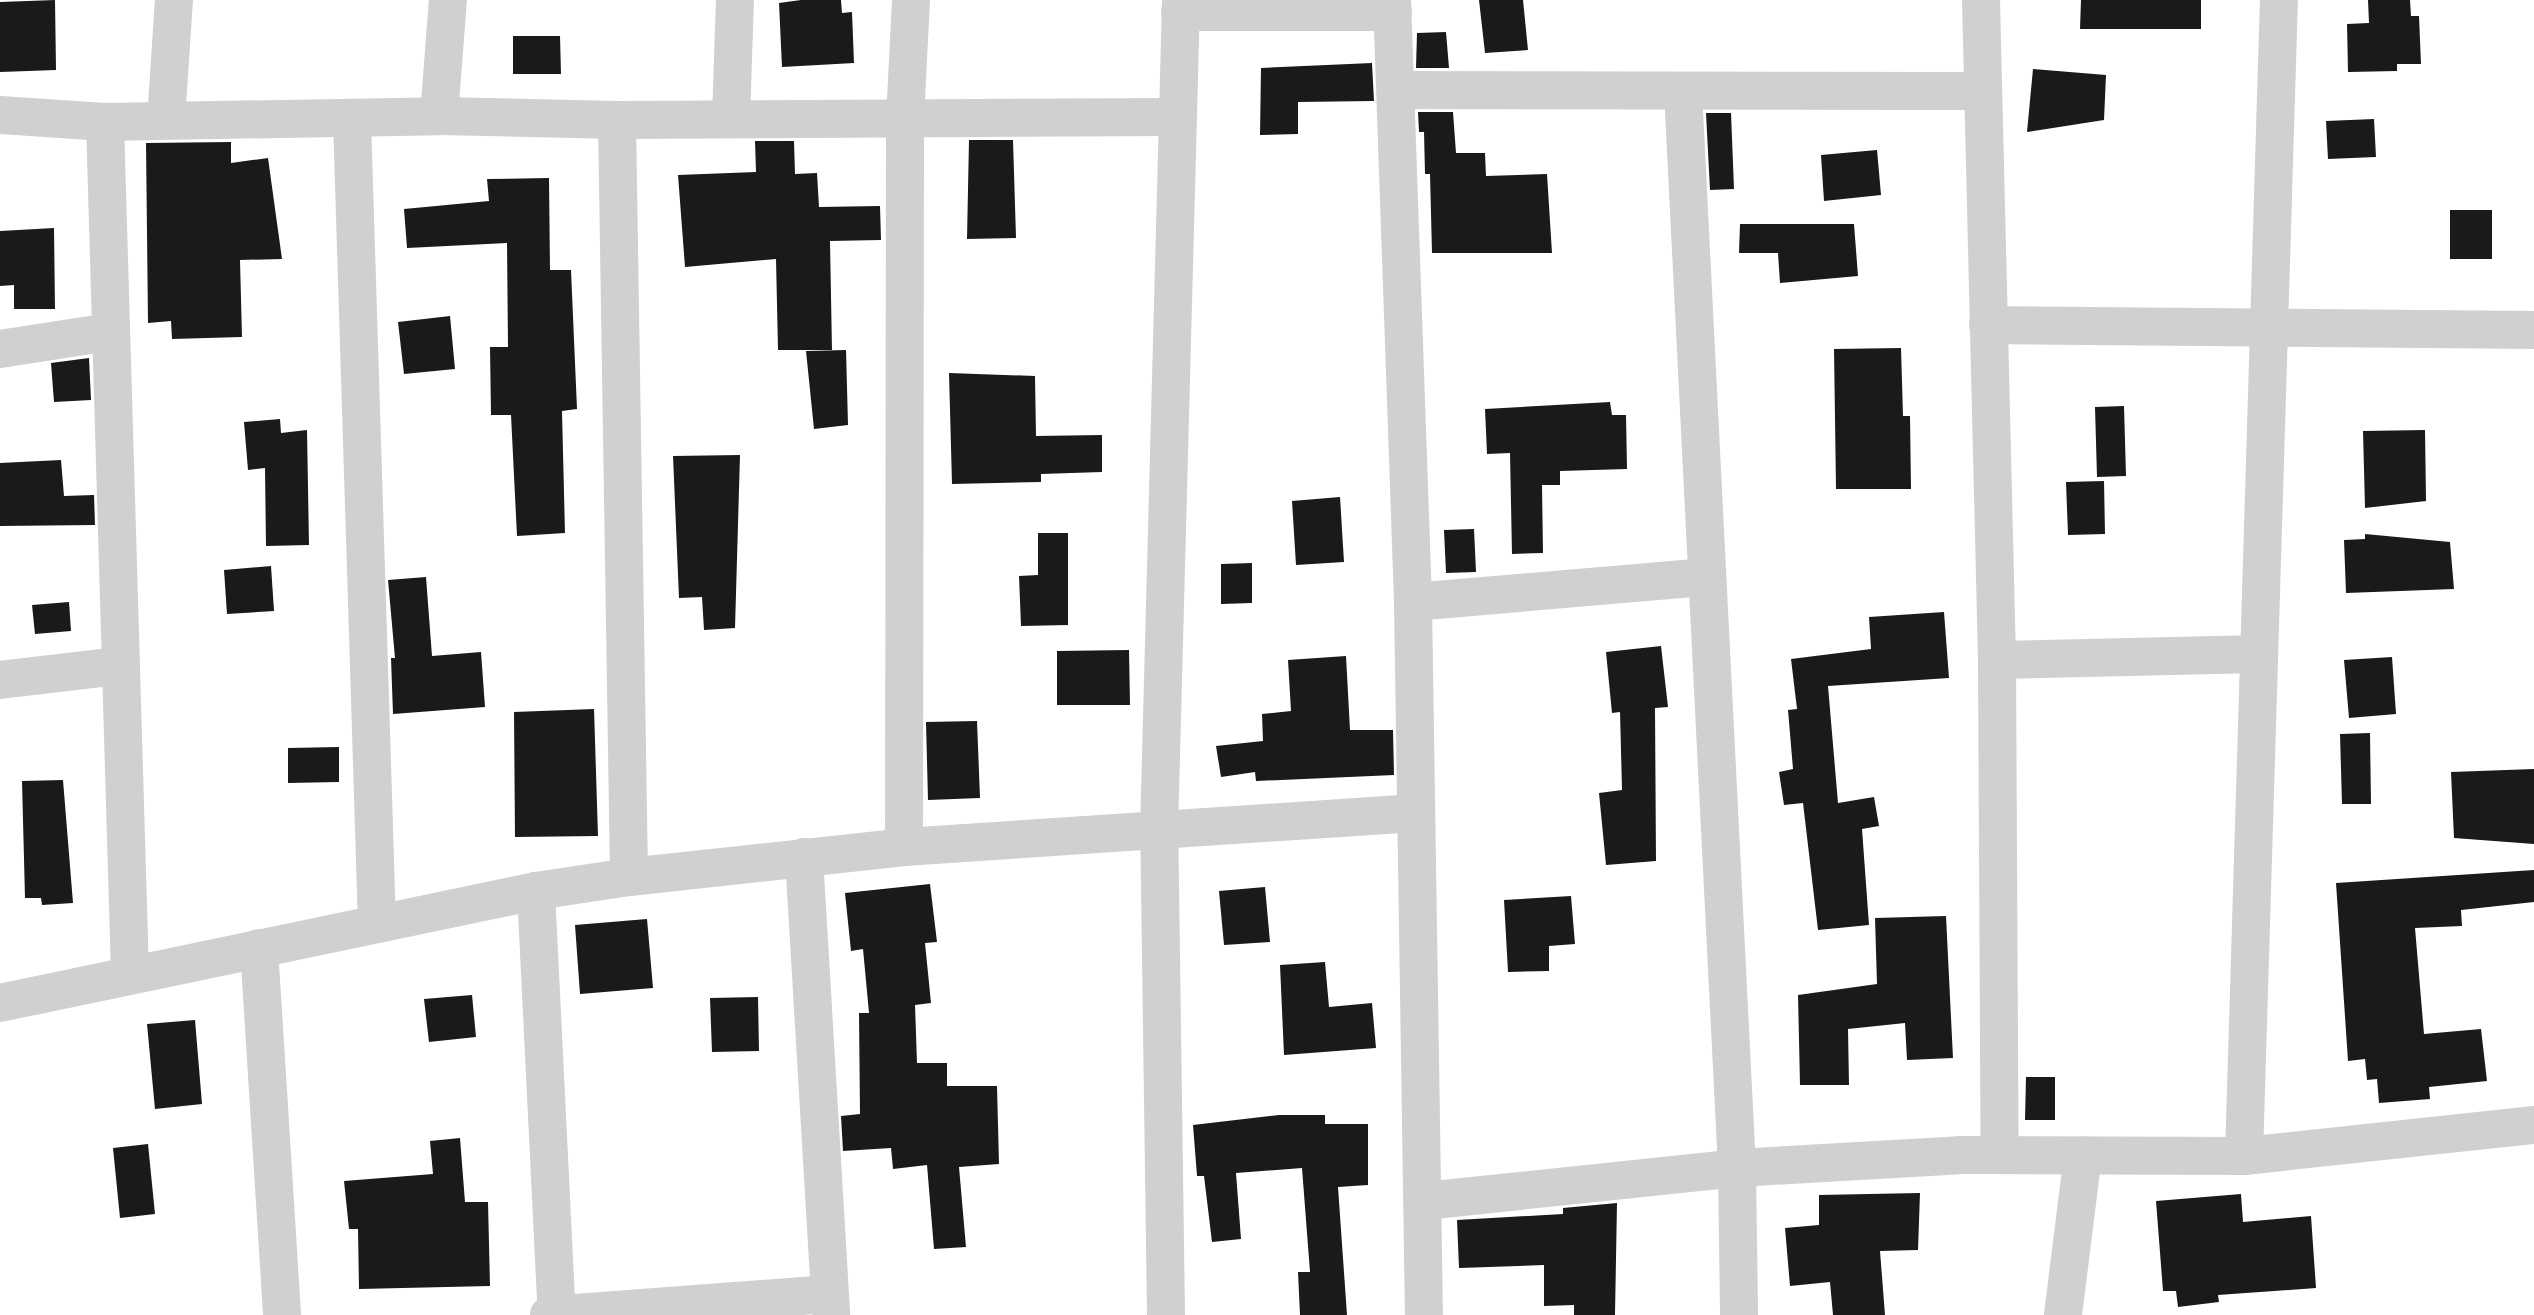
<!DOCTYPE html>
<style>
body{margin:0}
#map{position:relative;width:2534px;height:1315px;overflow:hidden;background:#fff;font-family:Commissioner,sans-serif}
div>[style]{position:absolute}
.building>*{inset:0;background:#1a1a1a}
.minor>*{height:38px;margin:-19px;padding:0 19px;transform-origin:19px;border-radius:19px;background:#d0d0d0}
span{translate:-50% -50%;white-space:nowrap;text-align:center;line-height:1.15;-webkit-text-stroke:8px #fff;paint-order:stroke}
</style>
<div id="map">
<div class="building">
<div style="clip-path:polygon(55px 0,56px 70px,0 72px,0 2px)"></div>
<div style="clip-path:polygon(801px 0,841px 0,842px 13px,852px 12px,854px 63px,782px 67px,779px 3px)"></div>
<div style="clip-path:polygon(1479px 0,1523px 0,1528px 50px,1485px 53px)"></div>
<div style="clip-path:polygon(2081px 0,2201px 0,2201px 29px,2080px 29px)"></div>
<div style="clip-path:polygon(2368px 0,2410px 0,2411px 16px,2419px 16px,2421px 64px,2397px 64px,2397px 71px,2348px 72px,2347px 24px,2369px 23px)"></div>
<div style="clip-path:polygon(1446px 32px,1449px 68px,1416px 68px,1417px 33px)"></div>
<div style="clip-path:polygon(513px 36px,560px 36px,561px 74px,513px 74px)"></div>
<div style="clip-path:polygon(1372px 63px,1374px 101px,1298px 102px,1298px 134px,1260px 135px,1261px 68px)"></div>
<div style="clip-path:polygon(2033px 69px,2106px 75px,2104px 120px,2027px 132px)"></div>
<div style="clip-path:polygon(1418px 112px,1453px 112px,1456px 153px,1485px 153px,1486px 176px,1547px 174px,1552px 253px,1432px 253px,1430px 174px,1425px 174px,1424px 132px,1419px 132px)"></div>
<div style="clip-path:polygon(1706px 113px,1731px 113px,1734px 189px,1710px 190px)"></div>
<div style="clip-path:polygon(2374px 119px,2376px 157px,2328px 159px,2326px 121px)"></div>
<div style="clip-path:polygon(969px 140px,1013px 140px,1016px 238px,967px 239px)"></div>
<div style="clip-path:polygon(755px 141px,794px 141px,795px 174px,817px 173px,819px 207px,880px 206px,881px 240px,830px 241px,832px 350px,778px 350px,776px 259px,685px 267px,678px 175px,756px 172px)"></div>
<div style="clip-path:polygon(231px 142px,231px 163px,268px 158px,282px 259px,240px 260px,242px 337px,172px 339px,171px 321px,148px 323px,146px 143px)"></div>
<div style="clip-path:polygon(1877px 150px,1881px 195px,1824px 201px,1821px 155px)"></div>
<div style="clip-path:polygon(549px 178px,550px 270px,571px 270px,577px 409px,562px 411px,565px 533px,517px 536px,511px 415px,491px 415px,490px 347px,508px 347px,507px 243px,407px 248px,404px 209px,489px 201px,487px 179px)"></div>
<div style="clip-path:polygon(2450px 210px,2492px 210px,2492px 259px,2450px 259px)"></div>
<div style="clip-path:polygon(1740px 224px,1854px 224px,1858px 276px,1780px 283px,1778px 253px,1739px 253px)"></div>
<div style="clip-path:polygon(54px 228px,55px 309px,14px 309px,14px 285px,0 286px,0 231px)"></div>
<div style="clip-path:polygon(450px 316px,455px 369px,404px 374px,398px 322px)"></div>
<div style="clip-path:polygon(1901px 348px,1903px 416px,1910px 416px,1911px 489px,1836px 489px,1834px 349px)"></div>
<div style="clip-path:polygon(846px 350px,848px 425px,814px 429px,806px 351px)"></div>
<div style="clip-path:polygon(89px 358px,91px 400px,54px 402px,51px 363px)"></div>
<div style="clip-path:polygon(949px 373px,1035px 376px,1036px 436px,1102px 435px,1102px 472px,1041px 474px,1041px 482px,952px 484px)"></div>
<div style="clip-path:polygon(1610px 402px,1612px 415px,1626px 415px,1627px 469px,1560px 471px,1560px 485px,1542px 485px,1543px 553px,1512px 554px,1510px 453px,1487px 454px,1485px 409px)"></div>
<div style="clip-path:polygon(2124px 406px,2126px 476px,2097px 477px,2095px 407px)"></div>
<div style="clip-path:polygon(280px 419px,281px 433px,307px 430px,309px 545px,266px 546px,265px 468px,248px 470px,244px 422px)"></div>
<div style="clip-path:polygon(2425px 430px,2426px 501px,2365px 508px,2363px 431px)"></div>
<div style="clip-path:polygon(740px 455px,735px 628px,704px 630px,702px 597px,679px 598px,673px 456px)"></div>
<div style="clip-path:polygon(61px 460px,64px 496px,94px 495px,95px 525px,0 526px,0 463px)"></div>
<div style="clip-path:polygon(2104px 481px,2105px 534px,2068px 535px,2066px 482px)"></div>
<div style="clip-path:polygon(1340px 497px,1344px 562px,1296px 565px,1292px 501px)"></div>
<div style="clip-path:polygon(1474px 529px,1476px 572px,1446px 573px,1444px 530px)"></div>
<div style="clip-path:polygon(1038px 533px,1068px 533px,1068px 625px,1021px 626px,1019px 576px,1038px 575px)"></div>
<div style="clip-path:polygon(2365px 534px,2450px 542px,2454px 589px,2346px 593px,2344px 540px,2365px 539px)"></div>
<div style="clip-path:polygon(1252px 563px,1252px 603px,1221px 604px,1221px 564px)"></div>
<div style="clip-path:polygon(271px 566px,274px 611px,227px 614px,224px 570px)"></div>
<div style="clip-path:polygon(426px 577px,432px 656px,481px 652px,485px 707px,393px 714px,391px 658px,395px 658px,388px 580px)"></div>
<div style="clip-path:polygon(69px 602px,71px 631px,35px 634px,32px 605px)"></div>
<div style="clip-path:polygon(1944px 612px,1949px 678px,1828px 686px,1838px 803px,1874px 797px,1879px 826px,1862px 829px,1869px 925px,1818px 930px,1803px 803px,1784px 805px,1779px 772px,1793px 769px,1788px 710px,1797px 709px,1791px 659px,1871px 649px,1869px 617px)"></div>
<div style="clip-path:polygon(1661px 646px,1668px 707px,1655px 708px,1656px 861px,1606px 865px,1599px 793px,1622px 790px,1620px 712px,1612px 713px,1606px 652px)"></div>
<div style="clip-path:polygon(1129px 650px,1130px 705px,1057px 705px,1057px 651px)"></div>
<div style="clip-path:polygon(1346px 656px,1350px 730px,1393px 730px,1394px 775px,1256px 781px,1255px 772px,1221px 777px,1216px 746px,1263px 741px,1262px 714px,1291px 711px,1288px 660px)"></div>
<div style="clip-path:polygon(2392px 657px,2396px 714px,2349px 718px,2344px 660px)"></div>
<div style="clip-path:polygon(594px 709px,598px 836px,515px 837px,514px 712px)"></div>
<div style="clip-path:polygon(977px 721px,980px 798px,928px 800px,926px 722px)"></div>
<div style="clip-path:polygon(2370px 733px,2371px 804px,2342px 804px,2340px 734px)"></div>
<div style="clip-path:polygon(339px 747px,339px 782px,288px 783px,288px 748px)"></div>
<div style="clip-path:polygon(2534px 769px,2534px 844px,2454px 838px,2451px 772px)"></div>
<div style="clip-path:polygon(63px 780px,73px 903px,42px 905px,41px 898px,25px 898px,22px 781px)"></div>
<div style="clip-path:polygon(2534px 870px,2534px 902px,2461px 910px,2462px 926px,2415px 928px,2424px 1034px,2481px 1029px,2487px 1081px,2429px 1087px,2430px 1099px,2379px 1103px,2377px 1079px,2367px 1080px,2365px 1059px,2348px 1061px,2336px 883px)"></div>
<div style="clip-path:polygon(930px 884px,937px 942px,925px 943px,931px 1003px,915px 1005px,917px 1063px,947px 1063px,947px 1086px,997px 1086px,999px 1164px,959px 1167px,966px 1247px,934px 1249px,927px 1165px,893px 1169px,891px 1148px,843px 1151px,841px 1116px,860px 1114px,859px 1013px,869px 1013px,863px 949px,851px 951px,845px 893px)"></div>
<div style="clip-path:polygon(1265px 887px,1270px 942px,1224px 945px,1219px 891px)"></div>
<div style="clip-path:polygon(1571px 896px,1575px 944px,1549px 946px,1549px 971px,1508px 972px,1504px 900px)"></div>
<div style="clip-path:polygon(1946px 916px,1953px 1058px,1907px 1060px,1905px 1023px,1848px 1029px,1849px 1085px,1800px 1085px,1798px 995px,1877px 984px,1875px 918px)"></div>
<div style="clip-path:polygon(647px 919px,653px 988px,580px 994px,575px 925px)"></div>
<div style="clip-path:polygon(1325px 962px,1329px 1007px,1372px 1003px,1376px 1048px,1284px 1055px,1280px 965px)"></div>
<div style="clip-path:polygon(472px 995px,476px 1037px,429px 1042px,424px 999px)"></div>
<div style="clip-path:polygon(758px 997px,759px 1051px,712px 1052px,710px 998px)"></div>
<div style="clip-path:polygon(195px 1020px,202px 1104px,155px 1109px,147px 1024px)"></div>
<div style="clip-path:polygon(2026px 1077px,2055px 1077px,2055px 1120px,2025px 1120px)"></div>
<div style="clip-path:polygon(1279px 1115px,1325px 1115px,1325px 1124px,1368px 1124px,1368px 1185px,1338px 1187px,1347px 1315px,1300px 1315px,1298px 1272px,1310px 1272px,1302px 1168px,1236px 1173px,1241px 1239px,1212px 1242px,1204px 1176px,1197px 1176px,1193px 1125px)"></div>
<div style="clip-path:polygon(460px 1138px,465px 1202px,488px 1202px,490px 1286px,359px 1289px,358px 1229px,349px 1229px,344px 1181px,433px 1174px,430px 1141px)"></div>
<div style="clip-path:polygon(148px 1144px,155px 1214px,120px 1218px,113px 1148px)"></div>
<div style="clip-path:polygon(1920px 1193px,1918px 1250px,1880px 1251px,1885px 1315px,1833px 1315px,1830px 1282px,1790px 1286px,1785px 1228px,1819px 1225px,1819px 1195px)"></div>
<div style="clip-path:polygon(2241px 1194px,2243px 1222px,2311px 1216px,2316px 1288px,2218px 1295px,2219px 1302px,2178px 1307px,2176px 1291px,2163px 1291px,2156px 1201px)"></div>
<div style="clip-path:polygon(1617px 1203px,1615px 1315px,1574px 1315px,1574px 1305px,1544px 1306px,1544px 1265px,1459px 1268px,1457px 1220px,1563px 1214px,1563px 1208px)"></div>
</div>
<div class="minor">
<div style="left:1392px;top:0;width:602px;rotate:88deg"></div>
<div style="left:1413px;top:602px;width:713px;rotate:89.12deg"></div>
<div style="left:1981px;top:0;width:660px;rotate:88.61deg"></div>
<div style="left:1997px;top:660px;width:262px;rotate:-1.3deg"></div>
<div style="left:1180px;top:12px;width:213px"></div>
<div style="left:1396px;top:90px;width:586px;rotate:0.1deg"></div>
<div style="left:1683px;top:91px;width:1078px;rotate:87.13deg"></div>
<div style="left:1737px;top:1168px;width:147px;rotate:89.2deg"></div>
<div style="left:0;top:115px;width:105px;rotate:3.8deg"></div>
<div style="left:105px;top:122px;width:334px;rotate:-1deg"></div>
<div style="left:439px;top:116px;width:178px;rotate:1.3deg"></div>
<div style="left:617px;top:120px;width:558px;rotate:-0.31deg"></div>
<div style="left:439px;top:116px;width:116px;rotate:-85.6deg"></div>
<div style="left:731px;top:119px;width:119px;rotate:-88.1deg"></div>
<div style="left:166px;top:120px;width:120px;rotate:-86.2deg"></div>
<div style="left:352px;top:120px;width:803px;rotate:88.22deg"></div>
<div style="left:617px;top:120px;width:757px;rotate:89.09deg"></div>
<div style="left:105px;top:122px;width:852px;rotate:88.32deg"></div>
<div style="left:1988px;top:325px;width:546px;rotate:0.52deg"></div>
<div style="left:0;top:349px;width:111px;rotate:-8.8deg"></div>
<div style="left:1413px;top:602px;width:292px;rotate:-4.9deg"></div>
<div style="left:1997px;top:660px;width:494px;rotate:89.7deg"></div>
<div style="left:0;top:680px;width:118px;rotate:-6.8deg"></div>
<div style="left:904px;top:847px;width:728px;rotate:-89.92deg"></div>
<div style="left:905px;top:119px;width:119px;rotate:-87.1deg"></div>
<div style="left:804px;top:857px;width:459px;rotate:86.6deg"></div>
<div style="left:536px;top:891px;width:425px;rotate:87.2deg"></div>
<div style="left:259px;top:948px;width:368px;rotate:86.4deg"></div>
<div style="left:0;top:1003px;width:548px;rotate:-11.8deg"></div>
<div style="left:536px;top:891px;width:94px;rotate:-8.6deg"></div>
<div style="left:629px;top:877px;width:277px;rotate:-6.2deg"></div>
<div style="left:904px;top:847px;width:513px;rotate:-3.8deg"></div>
<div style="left:2244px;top:1156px;width:1157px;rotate:-88.27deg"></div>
<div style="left:1424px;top:1201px;width:315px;rotate:-6deg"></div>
<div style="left:1737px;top:1168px;width:223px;rotate:-3.3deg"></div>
<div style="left:1960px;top:1155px;width:284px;rotate:0.2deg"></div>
<div style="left:2244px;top:1156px;width:292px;rotate:-6.1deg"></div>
<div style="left:549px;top:1315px;width:281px;rotate:-4.3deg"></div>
<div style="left:1166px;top:1315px;width:484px;rotate:-90.8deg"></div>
<div style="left:1159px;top:831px;width:831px;rotate:-88.48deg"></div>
<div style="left:2063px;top:1315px;width:161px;rotate:-82.9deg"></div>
</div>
</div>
